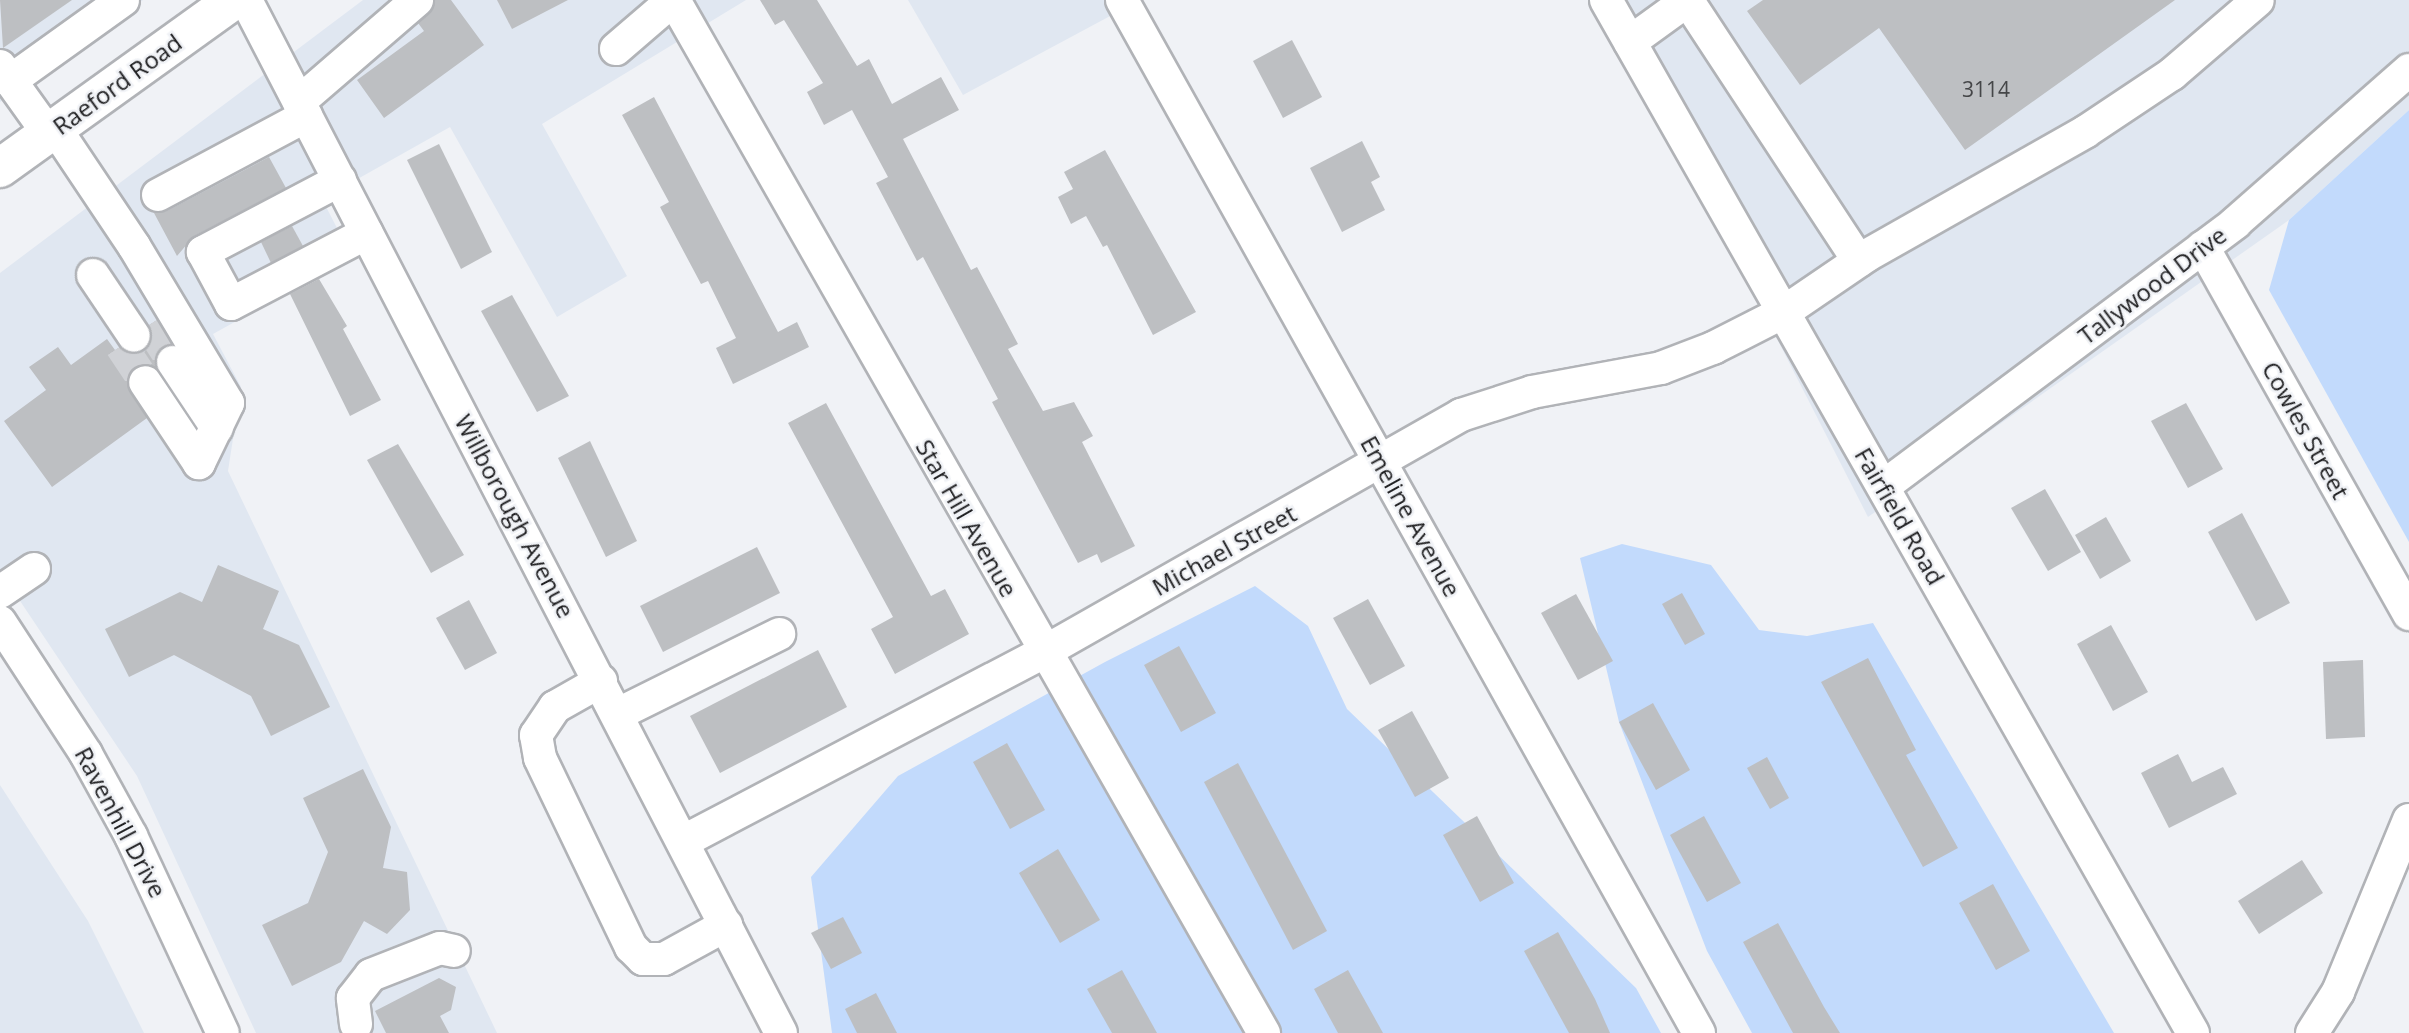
<!DOCTYPE html>
<style>
body{margin:0}
#map{position:relative;width:2409px;height:1033px;overflow:hidden;background:#f0f2f6;font-family:"Open Sans",sans-serif}
div>[style]{position:absolute}
.built>*{inset:0;background:#e0e7f1}
.green>*{inset:0;background:#c2dafc}
.building>*{inset:0;background:#bdbfc2}
.minor-tunnel>*{height:32px;margin-top:-16px;transform-origin:0;background:repeating-linear-gradient(90deg,#d0d2d6 0 32px,transparent 0 48px)}
.roads{filter:drop-shadow(2px 0 #b1b3b7) drop-shadow(-2px 0 #b1b3b7) drop-shadow(0 2px #b1b3b7) drop-shadow(0 -2px #b1b3b7)}
.minor>*{height:32px;margin:-16px;padding:0 16px;transform-origin:16px;border-radius:16px;background:#fff}
.major>*{height:38px;margin:-19px;padding:0 19px;transform-origin:19px;border-radius:19px;background:#fff}
span{translate:-50% -50%;white-space:nowrap;text-align:center;line-height:1.15;-webkit-text-stroke:5px #f0f2f6;paint-order:stroke}
.number-label{font-size:21px;color:#454648}
.number-label span{-webkit-text-stroke-width:0}
.street-label{font-size:24px;color:#1d1d1f}
</style>
<div id="map">
<div class="built">
<div style="clip-path:polygon(0 0,143px 0,0 102px)"></div>
<div style="clip-path:polygon(363px 0,746px 0,542px 124px,627px 276px,557px 317px,450px 127px,322px 199px,352px 257px,213px 334px,241px 387px,228px 471px,497px 1033px,256px 1033px,137px 776px,0 571px,0 273px)"></div>
<div style="clip-path:polygon(908px 0,1140px 0,963px 95px)"></div>
<div style="clip-path:polygon(1604px 0,2409px 0,2409px 110px,2289px 220px,1868px 517px)"></div>
<div style="clip-path:polygon(0 785px,88px 921px,144px 1033px,0 1033px)"></div>
</div>
<div class="green">
<div style="clip-path:polygon(2409px 110px,2409px 542px,2269px 290px,2289px 220px)"></div>
<div style="clip-path:polygon(1622px 544px,1711px 565px,1759px 630px,1807px 636px,1873px 623px,2114px 1033px,1752px 1033px,1707px 951px,1619px 722px,1580px 558px)"></div>
<div style="clip-path:polygon(1255px 586px,1308px 626px,1347px 709px,1636px 988px,1661px 1033px,832px 1033px,811px 877px,898px 776px,1105px 662px)"></div>
</div>
<div class="building">
<div style="clip-path:polygon(0 0,72px 0,3px 48px)"></div>
<div style="clip-path:polygon(435px 0,451px 0,484px 45px,384px 118px,357px 80px,424px 31px,418px 23px)"></div>
<div style="clip-path:polygon(497px 0,568px 0,512px 29px)"></div>
<div style="clip-path:polygon(760px 0,817px 0,857px 66px,869px 59px,892px 104px,941px 77px,959px 110px,903px 139px,971px 270px,977px 267px,1018px 344px,1008px 349px,1043px 411px,1074px 402px,1093px 436px,1082px 442px,1135px 546px,1101px 563px,1097px 554px,1078px 563px,992px 402px,998px 399px,923px 257px,917px 261px,876px 183px,888px 177px,852px 110px,824px 125px,807px 92px,823px 83px,784px 20px,775px 25px)"></div>
<div style="clip-path:polygon(1763px 0,2175px 0,1965px 150px,1879px 28px,1800px 85px,1747px 11px)"></div>
<div style="clip-path:polygon(1292px 40px,1322px 97px,1283px 118px,1253px 61px)"></div>
<div style="clip-path:polygon(654px 97px,778px 332px,797px 322px,809px 347px,733px 384px,716px 348px,736px 338px,708px 281px,701px 284px,660px 207px,669px 202px,622px 115px)"></div>
<div style="clip-path:polygon(1362px 141px,1380px 177px,1371px 182px,1385px 210px,1342px 232px,1310px 168px)"></div>
<div style="clip-path:polygon(439px 144px,492px 252px,461px 269px,407px 160px)"></div>
<div style="clip-path:polygon(1105px 150px,1196px 312px,1153px 335px,1107px 245px,1103px 247px,1086px 216px,1071px 224px,1058px 197px,1073px 189px,1064px 172px)"></div>
<div style="clip-path:polygon(269px 157px,286px 188px,194px 236px,177px 256px,154px 213px,167px 211px)"></div>
<div style="clip-path:polygon(292px 226px,303px 246px,271px 263px,261px 242px)"></div>
<div style="clip-path:polygon(319px 279px,347px 326px,343px 329px,381px 400px,350px 416px,290px 294px)"></div>
<div style="clip-path:polygon(512px 295px,569px 396px,537px 412px,481px 311px)"></div>
<div style="clip-path:polygon(157px 320px,171px 344px,157px 353px,156px 368px,135px 366px,127px 382px,147px 418px,52px 487px,4px 421px,46px 390px,29px 367px,58px 347px,71px 365px,107px 339px,115px 350px,120px 347px,135px 354px,144px 352px,151px 343px,149px 325px)"></div>
<div style="clip-path:polygon(826px 403px,931px 596px,945px 589px,969px 634px,895px 674px,871px 629px,893px 617px,788px 423px)"></div>
<div style="clip-path:polygon(2186px 403px,2223px 469px,2188px 488px,2151px 421px)"></div>
<div style="clip-path:polygon(590px 441px,637px 541px,606px 557px,558px 458px)"></div>
<div style="clip-path:polygon(398px 444px,464px 555px,431px 573px,367px 460px)"></div>
<div style="clip-path:polygon(2045px 489px,2081px 552px,2048px 571px,2011px 508px)"></div>
<div style="clip-path:polygon(2242px 513px,2290px 603px,2256px 621px,2208px 532px)"></div>
<div style="clip-path:polygon(2106px 517px,2131px 561px,2100px 579px,2075px 535px)"></div>
<div style="clip-path:polygon(757px 547px,780px 593px,663px 652px,640px 606px)"></div>
<div style="clip-path:polygon(218px 565px,279px 591px,263px 629px,299px 645px,330px 707px,271px 736px,251px 696px,174px 655px,129px 677px,105px 629px,180px 592px,202px 602px)"></div>
<div style="clip-path:polygon(1682px 593px,1705px 634px,1685px 645px,1662px 604px)"></div>
<div style="clip-path:polygon(1576px 594px,1613px 661px,1578px 680px,1541px 613px)"></div>
<div style="clip-path:polygon(1368px 599px,1405px 666px,1370px 685px,1333px 618px)"></div>
<div style="clip-path:polygon(469px 600px,497px 653px,465px 670px,436px 618px)"></div>
<div style="clip-path:polygon(2111px 625px,2148px 692px,2113px 711px,2077px 644px)"></div>
<div style="clip-path:polygon(1179px 646px,1216px 713px,1181px 732px,1144px 665px)"></div>
<div style="clip-path:polygon(818px 650px,847px 707px,720px 773px,690px 716px)"></div>
<div style="clip-path:polygon(1868px 658px,1916px 750px,1906px 755px,1958px 848px,1923px 867px,1821px 682px)"></div>
<div style="clip-path:polygon(2363px 660px,2365px 737px,2326px 739px,2323px 662px)"></div>
<div style="clip-path:polygon(1653px 703px,1690px 770px,1656px 790px,1619px 722px)"></div>
<div style="clip-path:polygon(1412px 711px,1449px 778px,1415px 797px,1378px 730px)"></div>
<div style="clip-path:polygon(1007px 743px,1045px 810px,1010px 829px,973px 762px)"></div>
<div style="clip-path:polygon(2178px 754px,2192px 782px,2223px 767px,2237px 794px,2169px 828px,2141px 773px)"></div>
<div style="clip-path:polygon(1767px 757px,1789px 798px,1770px 809px,1747px 768px)"></div>
<div style="clip-path:polygon(1238px 763px,1327px 931px,1293px 950px,1204px 782px)"></div>
<div style="clip-path:polygon(363px 769px,391px 827px,383px 868px,407px 872px,410px 910px,387px 934px,364px 921px,341px 962px,292px 986px,262px 925px,308px 903px,328px 852px,303px 798px)"></div>
<div style="clip-path:polygon(1477px 816px,1514px 883px,1480px 902px,1443px 835px)"></div>
<div style="clip-path:polygon(1704px 816px,1741px 883px,1707px 902px,1670px 835px)"></div>
<div style="clip-path:polygon(1058px 849px,1100px 920px,1060px 943px,1019px 873px)"></div>
<div style="clip-path:polygon(2302px 860px,2323px 893px,2259px 934px,2238px 901px)"></div>
<div style="clip-path:polygon(1993px 884px,2030px 951px,1996px 970px,1959px 903px)"></div>
<div style="clip-path:polygon(843px 917px,862px 953px,831px 969px,811px 933px)"></div>
<div style="clip-path:polygon(1778px 923px,1824px 1007px,1840px 1033px,1793px 1033px,1743px 942px)"></div>
<div style="clip-path:polygon(1558px 932px,1595px 999px,1610px 1033px,1569px 1033px,1524px 951px)"></div>
<div style="clip-path:polygon(1122px 970px,1157px 1033px,1112px 1033px,1087px 989px)"></div>
<div style="clip-path:polygon(1348px 970px,1383px 1033px,1338px 1033px,1314px 989px)"></div>
<div style="clip-path:polygon(439px 978px,456px 987px,451px 1010px,440px 1016px,449px 1033px,386px 1033px,375px 1011px)"></div>
<div style="clip-path:polygon(876px 993px,897px 1033px,857px 1033px,845px 1009px)"></div>
</div>
<div class="minor-tunnel">
<div style="left:149px;top:325px;width:44px;rotate:57deg"></div>
<div style="left:121px;top:346px;width:43px;rotate:56.3deg"></div>
</div>
<div class="roads">
<div class="minor">
<div style="left:246px;top:0;width:1163px;rotate:62.62deg"></div>
<div style="left:674px;top:0;width:1190px;rotate:60.27deg"></div>
<div style="left:1122px;top:0;width:1183px;rotate:60.81deg"></div>
<div style="left:1606px;top:0;width:1188px;rotate:60.39deg"></div>
<div style="left:1688px;top:1px;width:311px;rotate:56.7deg"></div>
<div style="left:1630px;top:42px;width:72px;rotate:-35.9deg"></div>
<div style="left:616px;top:49px;width:75px;rotate:-40.7deg"></div>
<div style="left:0;top:66px;width:82px;rotate:54.4deg"></div>
<div style="left:10px;top:81px;width:139px;rotate:-35.6deg"></div>
<div style="left:299px;top:102px;width:156px;rotate:-40.8deg"></div>
<div style="left:55px;top:128px;width:142px;rotate:56.2deg"></div>
<div style="left:134px;top:246px;width:183px;rotate:59.1deg"></div>
<div style="left:228px;top:403px;width:67px;rotate:115.8deg"></div>
<div style="left:199px;top:463px;width:97px;rotate:-123.7deg"></div>
<div style="left:340px;top:180px;width:155px;rotate:152.3deg"></div>
<div style="left:203px;top:252px;width:59px;rotate:61.7deg"></div>
<div style="left:231px;top:304px;width:153px;rotate:-27.6deg"></div>
<div style="left:158px;top:195px;width:168px;rotate:-28.1deg"></div>
<div style="left:2203px;top:247px;width:421px;rotate:60.7deg"></div>
<div style="left:93px;top:275px;width:73px;rotate:56.1deg"></div>
<div style="left:173px;top:362px;width:79px;rotate:56.3deg"></div>
<div style="left:1884px;top:486px;width:439px;rotate:-36.8deg"></div>
<div style="left:2235px;top:223px;width:232px;rotate:-41.3deg"></div>
<div style="left:0;top:592px;width:41px;rotate:-34.1deg"></div>
<div style="left:0;top:622px;width:158px;rotate:56.9deg"></div>
<div style="left:86px;top:754px;width:94px;rotate:61.2deg"></div>
<div style="left:131px;top:836px;width:217px;rotate:65deg"></div>
<div style="left:601px;top:681px;width:53px;rotate:150.5deg"></div>
<div style="left:555px;top:707px;width:34px;rotate:124deg"></div>
<div style="left:536px;top:735px;width:23px;rotate:80deg"></div>
<div style="left:540px;top:758px;width:210px;rotate:64.3deg"></div>
<div style="left:631px;top:947px;width:17px;rotate:45deg"></div>
<div style="left:643px;top:959px;width:21px"></div>
<div style="left:664px;top:959px;width:71px;rotate:-28.7deg"></div>
<div style="left:618px;top:714px;width:180px;rotate:-26.4deg"></div>
<div style="left:684px;top:841px;width:407px;rotate:-27.7deg"></div>
<div style="left:1044px;top:652px;width:480px;rotate:-29.6deg"></div>
<div style="left:1461px;top:415px;width:75px;rotate:-17.9deg"></div>
<div style="left:1532px;top:392px;width:131px;rotate:-10.5deg"></div>
<div style="left:1661px;top:368px;width:56px;rotate:-21deg"></div>
<div style="left:1713px;top:348px;width:80px;rotate:-26.9deg"></div>
<div style="left:1784px;top:312px;width:99px;rotate:-34.3deg"></div>
<div style="left:1866px;top:256px;width:252px;rotate:-29.5deg"></div>
<div style="left:2085px;top:132px;width:105px;rotate:-33.7deg"></div>
<div style="left:2172px;top:74px;width:113px;rotate:-40.7deg"></div>
<div style="left:356px;top:1024px;width:26px;rotate:-97deg"></div>
<div style="left:353px;top:998px;width:29px;rotate:-52deg"></div>
<div style="left:371px;top:975px;width:74px;rotate:-21.4deg"></div>
<div style="left:440px;top:948px;width:14px;rotate:12deg"></div>
<div style="left:2312px;top:1033px;width:49px;rotate:-57.6deg"></div>
<div style="left:2338px;top:992px;width:186px;rotate:-67.6deg"></div>
</div>
<div class="major">
<div style="left:0;top:168px;width:288px;rotate:-35.7deg"></div>
</div>
</div>
<div class="number-label">
<span style="left:1986px;top:89px">3114</span>
</div>
<div class="street-label">
<span style="left:117px;top:84px;rotate:-36deg">Raeford Road</span>
<span style="left:2152px;top:285px;rotate:-37deg">Tallywood Drive</span>
<span style="left:2306px;top:430px;rotate:61deg">Cowles Street</span>
<span style="left:515px;top:516px;rotate:62deg">Willborough Avenue</span>
<span style="left:1411px;top:516px;rotate:61deg">Emeline Avenue</span>
<span style="left:1900px;top:516px;rotate:60deg">Fairfield Road</span>
<span style="left:967px;top:518px;rotate:60deg">Star Hill Avenue</span>
<span style="left:1224px;top:550px;rotate:-29deg">Michael Street</span>
<span style="left:121px;top:822px;rotate:62deg">Ravenhill Drive</span>
</div>
</div>
